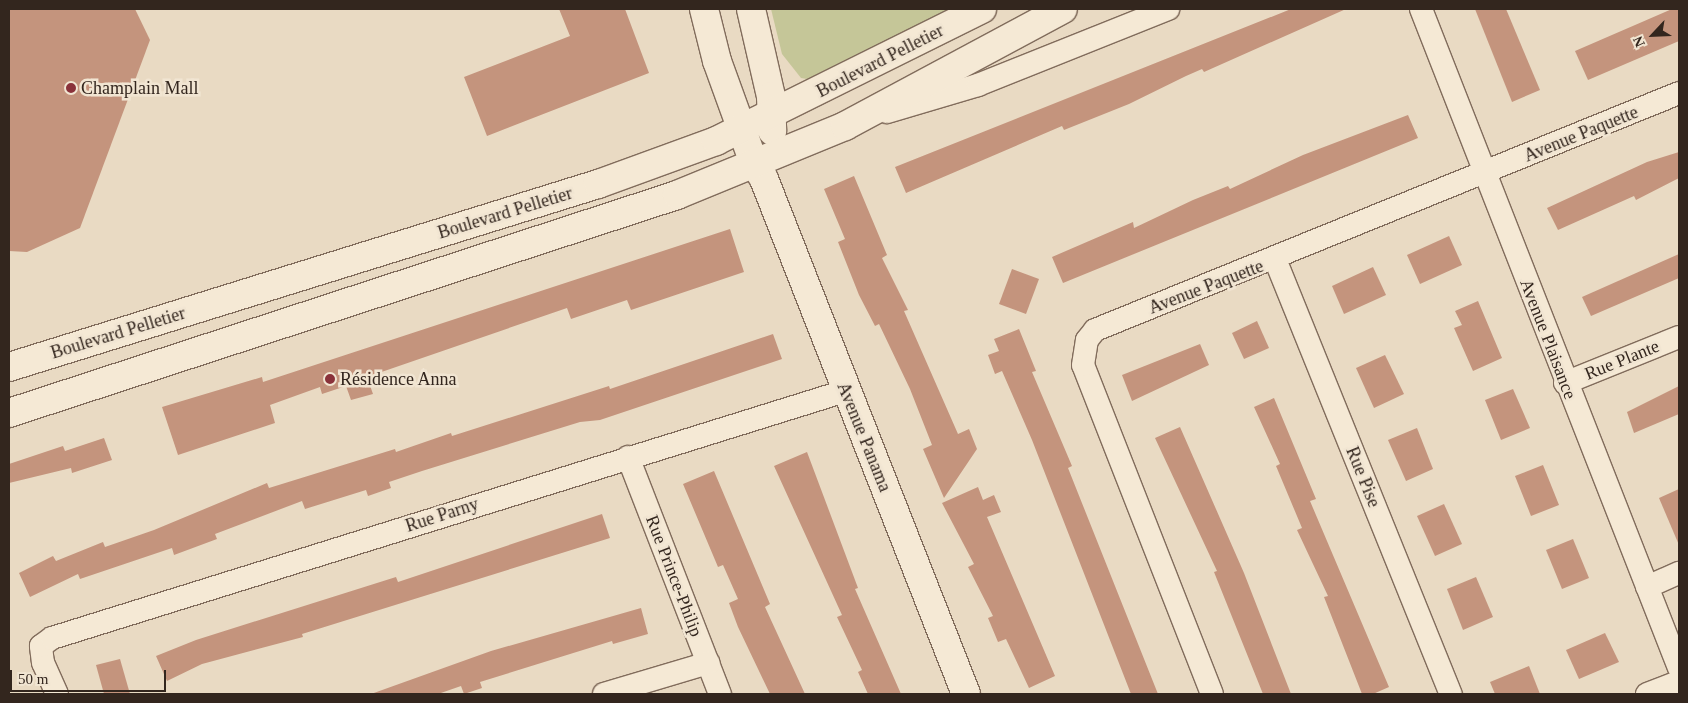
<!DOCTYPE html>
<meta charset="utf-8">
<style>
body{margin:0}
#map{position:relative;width:1688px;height:703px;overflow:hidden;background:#e9dac3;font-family:"Times New Roman",serif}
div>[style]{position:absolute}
.green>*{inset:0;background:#c5c698}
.building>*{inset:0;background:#c4947d}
.roads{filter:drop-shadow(1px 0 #816c5c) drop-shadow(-1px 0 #816c5c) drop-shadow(0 1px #816c5c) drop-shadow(0 -1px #816c5c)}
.minor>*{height:22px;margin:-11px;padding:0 11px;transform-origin:11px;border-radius:11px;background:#f5e9d5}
.tertiary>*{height:28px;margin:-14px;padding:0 14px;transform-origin:14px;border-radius:14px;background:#f5e9d5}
.dots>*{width:14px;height:14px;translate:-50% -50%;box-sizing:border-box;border:2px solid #f1e5d2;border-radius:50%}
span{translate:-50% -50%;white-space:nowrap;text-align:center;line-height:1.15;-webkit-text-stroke:5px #f1e5d2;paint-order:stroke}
.street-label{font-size:18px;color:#33261e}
.poi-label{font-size:18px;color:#33261e}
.left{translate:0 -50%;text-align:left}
.frame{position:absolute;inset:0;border:10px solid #33261e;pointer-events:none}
.north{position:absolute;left:1628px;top:10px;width:50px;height:50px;-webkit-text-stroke:4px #f1e5d2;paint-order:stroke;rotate:245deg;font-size:14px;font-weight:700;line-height:20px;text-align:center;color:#33261e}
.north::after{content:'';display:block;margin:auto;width:18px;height:22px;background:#33261e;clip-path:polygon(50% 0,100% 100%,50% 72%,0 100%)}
.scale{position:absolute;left:10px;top:670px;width:156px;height:22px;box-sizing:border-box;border:2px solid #33261e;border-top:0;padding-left:6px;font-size:15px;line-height:18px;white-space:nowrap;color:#33261e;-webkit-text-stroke:4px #f1e5d2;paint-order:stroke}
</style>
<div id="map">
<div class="green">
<div style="clip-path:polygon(771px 9px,950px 9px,813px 80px,801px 78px,782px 54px)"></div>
</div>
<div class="building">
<div style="clip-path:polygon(9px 9px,135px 9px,150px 40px,80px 228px,27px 252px,9px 251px)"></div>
<div style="clip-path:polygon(559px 9px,625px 9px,649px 73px,487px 136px,464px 77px,570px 36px)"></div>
<div style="clip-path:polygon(1291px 9px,1346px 9px,1204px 72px,1202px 69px,1186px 76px,1129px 104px,1064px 130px,1062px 126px,906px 193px,895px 167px)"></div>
<div style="clip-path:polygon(1475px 9px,1506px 9px,1540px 90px,1512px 102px)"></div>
<div style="clip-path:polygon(1672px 9px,1679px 9px,1679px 41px,1588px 80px,1575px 51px)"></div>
<div style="clip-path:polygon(1408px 115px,1418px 138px,1063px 283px,1052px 257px,1133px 222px,1134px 228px,1193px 200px,1228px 186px,1230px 189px,1303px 155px)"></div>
<div style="clip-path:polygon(1679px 152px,1679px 178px,1636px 200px,1634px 196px,1558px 230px,1547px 208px,1647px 162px)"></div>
<div style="clip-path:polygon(854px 176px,887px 255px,882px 258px,908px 310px,904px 311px,958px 434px,969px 429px,977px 449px,944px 498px,923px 449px,932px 445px,910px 389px,879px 324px,875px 326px,859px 295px,838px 242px,845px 239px,824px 189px)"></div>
<div style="clip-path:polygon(730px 229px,744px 272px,631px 310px,627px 300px,571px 319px,567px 308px,367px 377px,373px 394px,351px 400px,346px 386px,322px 394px,320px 387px,270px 405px,275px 423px,178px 455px,162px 407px,262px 377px,263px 382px)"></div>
<div style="clip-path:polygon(1449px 236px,1462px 265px,1420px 284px,1407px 255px)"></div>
<div style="clip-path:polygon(1679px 254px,1679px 278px,1591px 316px,1582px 297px)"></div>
<div style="clip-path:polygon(1373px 267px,1386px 295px,1344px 314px,1332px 286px)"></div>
<div style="clip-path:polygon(1012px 269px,1039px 279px,1026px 314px,999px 304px)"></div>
<div style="clip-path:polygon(1478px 301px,1502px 358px,1473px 371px,1454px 328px,1462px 325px,1455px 311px)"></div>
<div style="clip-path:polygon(1257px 321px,1269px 348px,1244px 359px,1232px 333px)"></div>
<div style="clip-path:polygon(1019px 329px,1036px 371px,1032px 372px,1072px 466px,1068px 468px,1158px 694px,1131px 694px,1032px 440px,1002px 371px,995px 374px,988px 355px,999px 351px,994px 339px)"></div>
<div style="clip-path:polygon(773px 334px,782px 359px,600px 420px,580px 422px,422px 471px,389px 482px,391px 488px,368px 496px,366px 490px,305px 509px,302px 501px,215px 534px,217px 539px,174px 555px,172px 548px,80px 579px,78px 574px,30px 597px,19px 573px,53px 556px,56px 561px,103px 542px,105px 547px,154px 530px,267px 483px,269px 488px,395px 449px,396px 452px,451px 433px,452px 436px,609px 386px,610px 389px)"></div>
<div style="clip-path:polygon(1200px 344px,1209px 365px,1132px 401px,1122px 375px)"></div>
<div style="clip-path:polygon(1385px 355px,1404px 394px,1374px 408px,1356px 368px)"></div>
<div style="clip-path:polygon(1679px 386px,1679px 414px,1634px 433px,1627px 412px)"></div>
<div style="clip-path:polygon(1513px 389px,1530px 428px,1501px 440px,1485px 400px)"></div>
<div style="clip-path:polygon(1274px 398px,1316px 499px,1310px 501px,1389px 687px,1373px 694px,1362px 694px,1324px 597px,1328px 596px,1297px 530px,1302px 528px,1276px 466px,1280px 464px,1254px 407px)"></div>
<div style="clip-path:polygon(1180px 427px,1244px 573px,1291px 694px,1263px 694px,1214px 572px,1217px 571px,1155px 438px)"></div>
<div style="clip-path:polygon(1417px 428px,1433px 469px,1406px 481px,1388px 440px)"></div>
<div style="clip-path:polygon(104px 438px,112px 460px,72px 473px,71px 468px,9px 483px,9px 464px,63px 446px,65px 451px)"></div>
<div style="clip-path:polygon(807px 452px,858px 588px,855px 589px,901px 694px,868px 694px,858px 672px,862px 670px,837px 617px,842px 615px,774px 466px)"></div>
<div style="clip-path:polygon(1543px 465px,1559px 505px,1531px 516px,1515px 476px)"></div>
<div style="clip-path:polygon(714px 471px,770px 604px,765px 607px,805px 694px,770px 694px,738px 627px,729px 603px,738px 599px,723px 565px,718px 567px,683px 484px)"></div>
<div style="clip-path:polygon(978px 487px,983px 500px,994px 495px,1001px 512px,987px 517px,1055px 676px,1029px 688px,1006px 639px,998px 642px,988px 618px,993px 616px,968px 567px,974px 564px,942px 503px)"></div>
<div style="clip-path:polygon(1679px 489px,1679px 545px,1659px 498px)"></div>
<div style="clip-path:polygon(1444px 504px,1462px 544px,1435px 556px,1417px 516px)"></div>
<div style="clip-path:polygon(602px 514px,610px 538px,302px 634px,303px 637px,202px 664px,167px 681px,156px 656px,196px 640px,396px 577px,398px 582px)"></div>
<div style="clip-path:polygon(1573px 539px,1589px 578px,1562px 589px,1546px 550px)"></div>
<div style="clip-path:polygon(1476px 577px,1493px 617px,1463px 630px,1447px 589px)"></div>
<div style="clip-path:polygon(641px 608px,648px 634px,613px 644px,612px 641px,480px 682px,482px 688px,464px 694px,461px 686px,438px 694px,371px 694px,491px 651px)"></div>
<div style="clip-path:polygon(1605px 633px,1619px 662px,1579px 679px,1566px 650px)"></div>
<div style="clip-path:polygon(120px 659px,130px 694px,104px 694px,96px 665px)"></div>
<div style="clip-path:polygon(1529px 666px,1540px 694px,1495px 694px,1490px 682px)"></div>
</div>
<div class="roads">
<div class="minor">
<div style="left:1421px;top:9px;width:708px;rotate:68.62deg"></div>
<div style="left:887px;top:112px;width:95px;rotate:-16.5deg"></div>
<div style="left:978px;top:85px;width:205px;rotate:-21.8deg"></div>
<div style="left:1275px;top:259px;width:469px;rotate:68deg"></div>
<div style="left:1565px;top:383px;width:123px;rotate:-22deg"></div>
<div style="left:628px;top:457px;width:254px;rotate:68.8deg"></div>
<div style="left:1647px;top:587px;width:35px;rotate:-24deg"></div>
<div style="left:57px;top:694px;width:34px;rotate:-114deg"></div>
<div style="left:43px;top:663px;width:17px;rotate:-97deg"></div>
<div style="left:41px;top:646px;width:14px;rotate:-36deg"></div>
<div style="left:52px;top:638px;width:831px;rotate:-17.3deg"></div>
<div style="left:604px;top:694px;width:109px;rotate:-16.6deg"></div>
<div style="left:1212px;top:694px;width:353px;rotate:-111.4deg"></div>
<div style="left:1083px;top:365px;width:25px;rotate:-81deg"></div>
<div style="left:1087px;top:340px;width:13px;rotate:-51deg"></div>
<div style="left:1095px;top:330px;width:630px;rotate:-22.09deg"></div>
<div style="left:1647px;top:694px;width:34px;rotate:-21deg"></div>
</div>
<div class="tertiary">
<div style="left:704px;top:9px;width:54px;rotate:76deg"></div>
<div style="left:717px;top:61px;width:109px;rotate:70.1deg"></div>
<div style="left:754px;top:163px;width:19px;rotate:58deg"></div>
<div style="left:764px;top:179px;width:553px;rotate:68.58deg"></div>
<div style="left:751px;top:9px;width:89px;rotate:77.1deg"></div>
<div style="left:771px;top:96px;width:35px;rotate:88deg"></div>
<div style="left:9px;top:367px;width:617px;rotate:-17.26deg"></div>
<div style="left:598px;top:184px;width:126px;rotate:-20deg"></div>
<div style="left:716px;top:141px;width:297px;rotate:-26.4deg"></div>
<div style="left:9px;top:413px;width:703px;rotate:-18.07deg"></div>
<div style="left:677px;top:195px;width:182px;rotate:-22.3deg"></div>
<div style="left:845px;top:126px;width:247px;rotate:-28.2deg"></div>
</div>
</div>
<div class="dots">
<div style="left:71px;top:88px;background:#8a323a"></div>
<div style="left:330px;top:379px;background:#8a323a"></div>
</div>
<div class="street-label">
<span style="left:880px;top:61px;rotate:-27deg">Boulevard Pelletier</span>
<span style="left:1581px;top:134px;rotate:-22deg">Avenue Paquette</span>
<span style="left:505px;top:213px;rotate:-17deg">Boulevard Pelletier</span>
<span style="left:1206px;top:287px;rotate:-21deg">Avenue Paquette</span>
<span style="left:118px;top:333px;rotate:-17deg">Boulevard Pelletier</span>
<span style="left:1548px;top:339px;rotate:69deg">Avenue Plaisance</span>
<span style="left:1622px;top:360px;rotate:-22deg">Rue Plante</span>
<span style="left:864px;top:437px;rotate:68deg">Avenue Panama</span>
<span style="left:1363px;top:477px;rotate:68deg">Rue Pise</span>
<span style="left:442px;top:515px;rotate:-18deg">Rue Parny</span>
<span style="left:674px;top:576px;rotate:69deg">Rue Prince-Philip</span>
</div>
<div class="poi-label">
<span class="left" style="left:81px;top:88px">Champlain Mall</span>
<span class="left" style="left:340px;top:379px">Résidence Anna</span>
</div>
<div class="frame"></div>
<div class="north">N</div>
<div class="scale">50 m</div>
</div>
